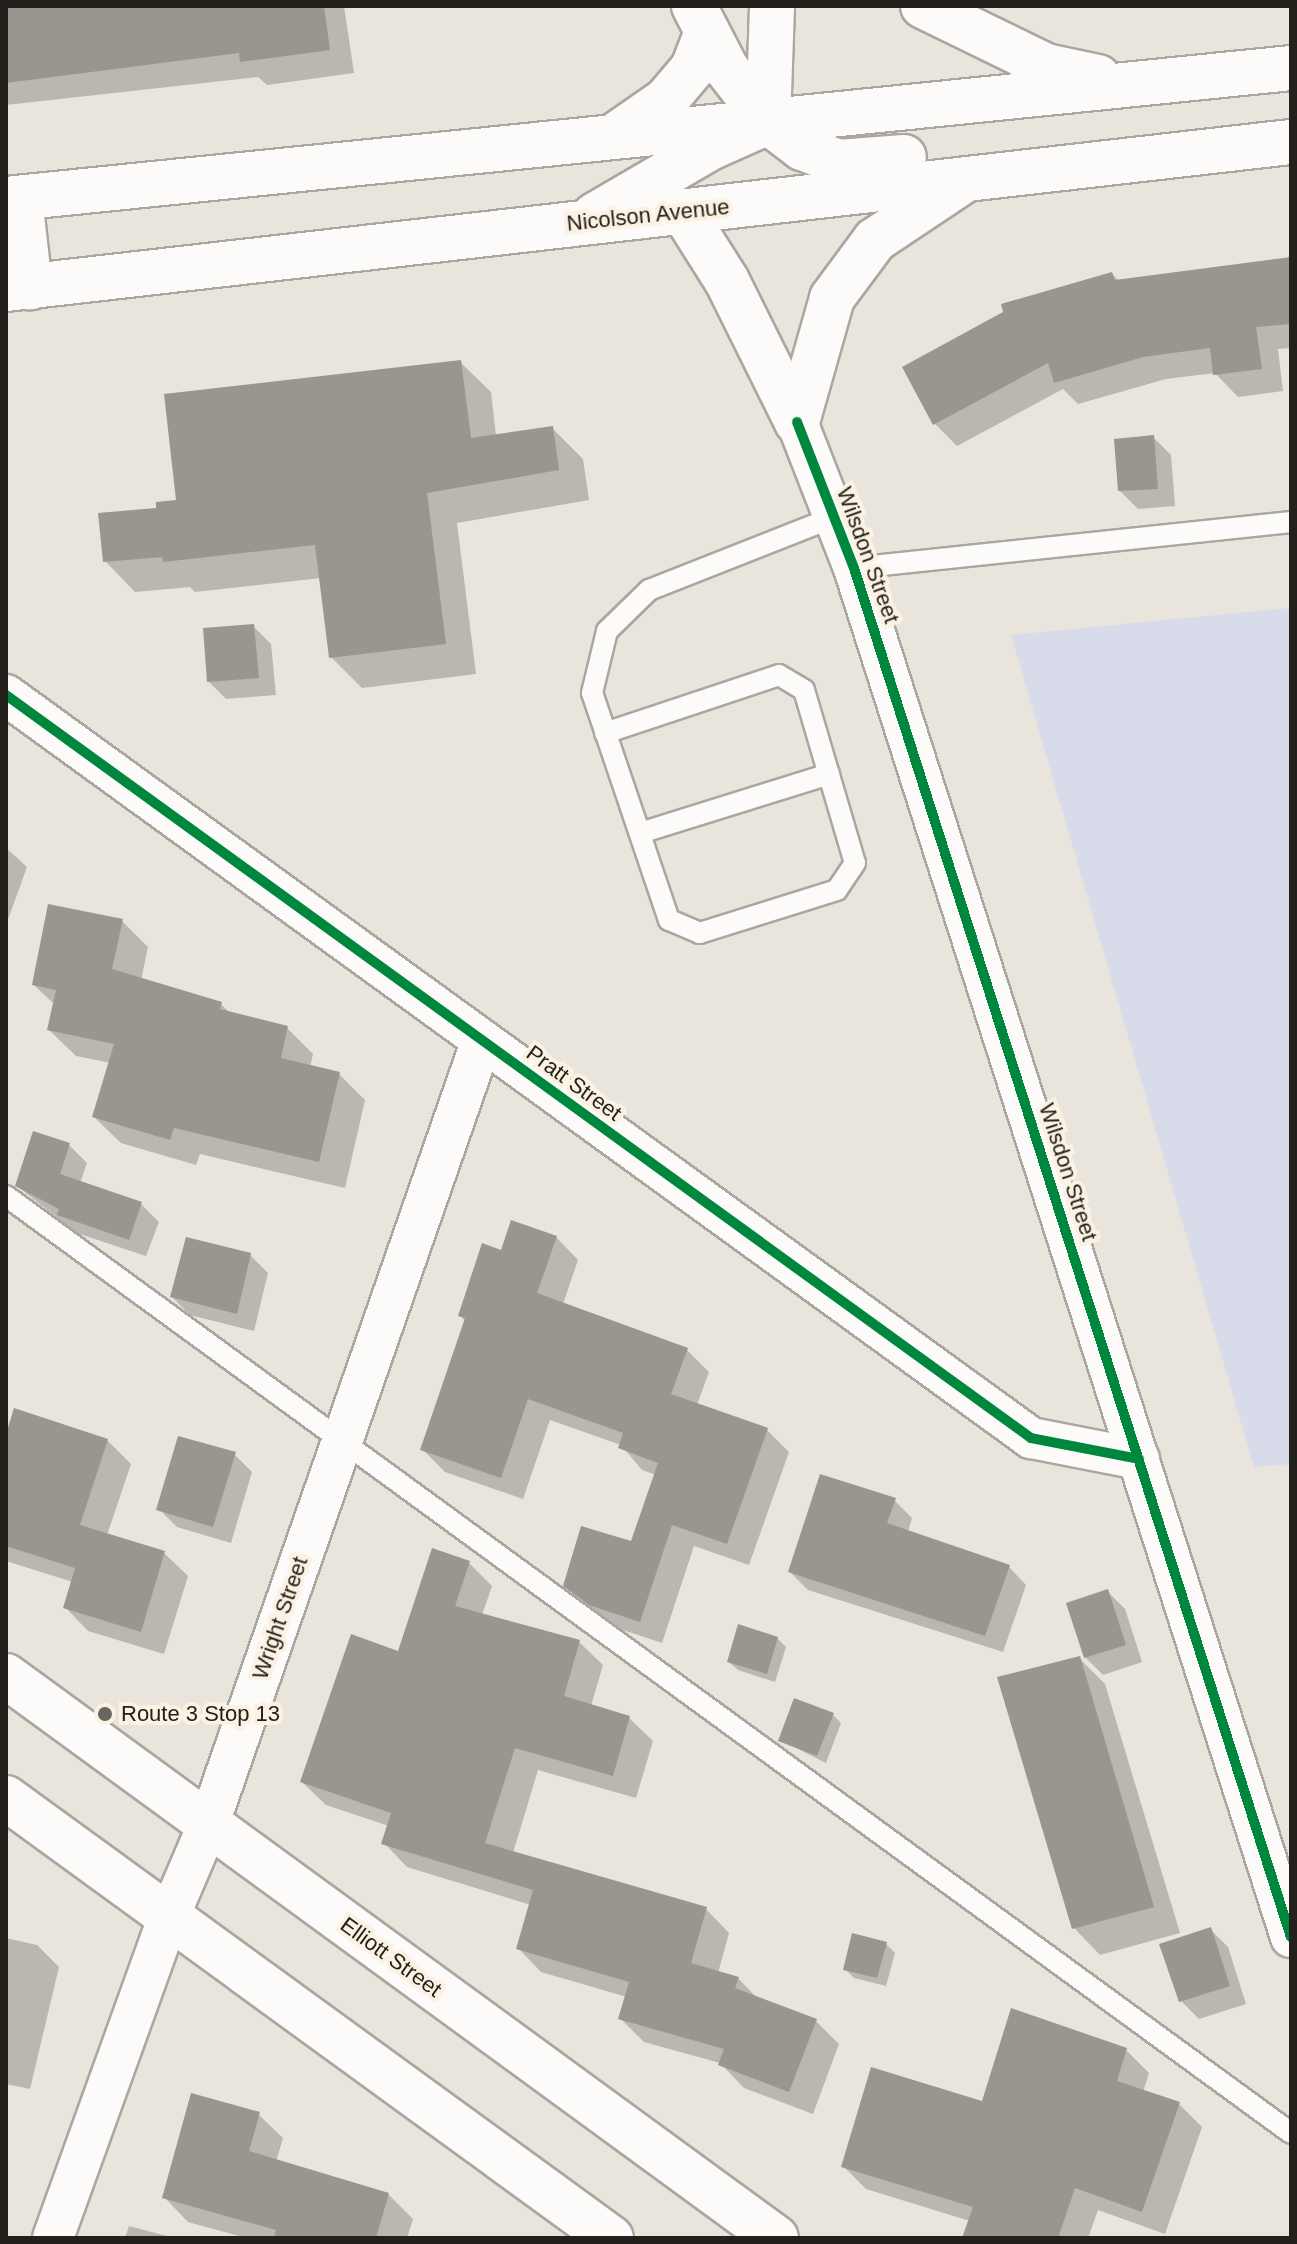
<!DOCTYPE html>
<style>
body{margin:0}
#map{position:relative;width:1297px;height:2244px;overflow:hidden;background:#e9e4dc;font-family:Helvetica,sans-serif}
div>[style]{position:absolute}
.green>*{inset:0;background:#d7dbea}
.shadow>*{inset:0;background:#0003}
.building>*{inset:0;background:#99958f}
.roads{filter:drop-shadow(2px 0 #aaa6a0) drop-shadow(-2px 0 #aaa6a0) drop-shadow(0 2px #aaa6a0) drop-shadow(0 -2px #aaa6a0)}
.lane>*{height:20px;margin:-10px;padding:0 10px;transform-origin:10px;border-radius:10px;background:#fcfbfa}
.street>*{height:40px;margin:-20px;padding:0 20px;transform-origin:20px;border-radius:20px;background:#fcfbfa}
.secondary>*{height:44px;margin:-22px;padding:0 22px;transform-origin:22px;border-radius:22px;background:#fcfbfa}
.cycleway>*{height:10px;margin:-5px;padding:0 5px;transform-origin:5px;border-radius:5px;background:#00873e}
.dots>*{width:22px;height:22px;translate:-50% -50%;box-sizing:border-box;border:4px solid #fcf2e3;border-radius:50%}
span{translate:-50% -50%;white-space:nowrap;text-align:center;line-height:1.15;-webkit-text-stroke:8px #fcf2e3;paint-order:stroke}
.street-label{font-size:22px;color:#24201b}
.poi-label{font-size:22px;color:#24201b}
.left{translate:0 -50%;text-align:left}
.frame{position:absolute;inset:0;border:8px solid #24201b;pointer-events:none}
</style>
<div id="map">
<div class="green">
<div style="clip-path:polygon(1291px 608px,1291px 1464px,1254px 1467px,1011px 635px)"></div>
</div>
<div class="shadow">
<div style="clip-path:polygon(6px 6px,344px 6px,354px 73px,267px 85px,258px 77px,6px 105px)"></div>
<div style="clip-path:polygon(1291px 254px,1291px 348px,1278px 349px,1283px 391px,1238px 397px,1215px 373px,1166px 379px,1078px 404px,1063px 389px,957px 446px,935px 424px,1112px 274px,1120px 282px,1285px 260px)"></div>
<div style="clip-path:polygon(460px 362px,491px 392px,496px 436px,552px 428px,583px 459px,589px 500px,457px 523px,476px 674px,362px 688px,331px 657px,321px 578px,195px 592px,190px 587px,135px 592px,105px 561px,158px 510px)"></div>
<div style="clip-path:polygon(1153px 437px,1171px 455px,1175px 506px,1138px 509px,1120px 491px)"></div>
<div style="clip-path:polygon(253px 626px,271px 644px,276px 695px,226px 699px,208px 681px)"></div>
<div style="clip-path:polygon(6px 848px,27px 867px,6px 925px)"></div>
<div style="clip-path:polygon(122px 921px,148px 947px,141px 980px,221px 1004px,231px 1014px,287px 1028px,313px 1054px,310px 1067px,339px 1074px,365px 1100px,345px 1188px,200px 1154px,196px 1165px,121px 1143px,94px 1117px,111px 1063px,76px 1056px,49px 1030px,55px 1005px,34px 985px)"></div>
<div style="clip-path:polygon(69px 1145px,87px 1163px,80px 1183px,141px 1204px,159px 1222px,146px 1256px,77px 1233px,17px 1186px)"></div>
<div style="clip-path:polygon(556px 1237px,578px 1260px,563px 1304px,686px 1349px,709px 1372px,697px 1405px,767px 1430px,789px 1452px,749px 1565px,694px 1546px,662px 1643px,614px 1627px,566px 1586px,632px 1543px,656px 1475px,642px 1470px,621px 1445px,550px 1420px,523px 1499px,445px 1472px,423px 1450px,466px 1322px,460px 1315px,502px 1252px)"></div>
<div style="clip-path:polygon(250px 1255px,268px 1273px,254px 1331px,190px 1315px,172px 1297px)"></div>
<div style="clip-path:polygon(107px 1440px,131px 1464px,107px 1535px,164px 1553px,188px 1576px,164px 1654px,88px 1631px,65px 1607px,73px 1582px,6px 1561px,6px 1441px)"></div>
<div style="clip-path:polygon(234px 1454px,252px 1472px,231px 1543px,177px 1527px,159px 1509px)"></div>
<div style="clip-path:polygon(894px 1500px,912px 1518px,908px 1532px,1009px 1567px,1026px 1585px,1003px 1652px,808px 1590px,790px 1572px)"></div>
<div style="clip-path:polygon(469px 1563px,492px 1586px,482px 1615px,579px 1642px,603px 1665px,591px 1706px,629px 1718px,653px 1741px,636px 1798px,538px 1770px,513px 1853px,706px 1909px,729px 1933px,718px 1973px,738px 1978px,758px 1999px,816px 2021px,839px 2044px,813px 2114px,744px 2088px,720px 2063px,644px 2042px,621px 2019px,627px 1997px,541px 1972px,518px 1948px,531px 1905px,407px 1867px,384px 1843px,389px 1826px,326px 1805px,302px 1782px)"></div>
<div style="clip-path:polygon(1107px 1591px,1125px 1609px,1142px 1662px,1103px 1675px,1085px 1657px)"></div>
<div style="clip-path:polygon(777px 1638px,786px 1647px,775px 1682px,738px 1670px,729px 1662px)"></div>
<div style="clip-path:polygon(1079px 1658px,1105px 1684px,1180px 1933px,1100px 1955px,1074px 1928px)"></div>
<div style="clip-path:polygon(832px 1714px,841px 1723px,826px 1763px,780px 1740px)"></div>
<div style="clip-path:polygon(1210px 1929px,1228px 1947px,1246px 2004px,1199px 2019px,1181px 2001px)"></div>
<div style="clip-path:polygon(6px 1938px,37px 1945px,59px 1967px,30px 2089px,6px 2084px)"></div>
<div style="clip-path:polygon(886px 1944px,895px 1953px,886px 1986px,854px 1978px,845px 1969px)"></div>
<div style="clip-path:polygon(1126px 2050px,1149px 2073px,1143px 2092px,1179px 2104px,1202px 2127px,1165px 2234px,1098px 2210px,1088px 2238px,964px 2238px,970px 2221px,866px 2189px,843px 2166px,983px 2103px)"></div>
<div style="clip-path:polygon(258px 2114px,283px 2138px,276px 2162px,388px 2194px,413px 2219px,407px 2238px,246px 2238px,188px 2222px,164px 2197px)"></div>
<div style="clip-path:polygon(129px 2226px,167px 2236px,168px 2238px,125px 2238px)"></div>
</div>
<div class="building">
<div style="clip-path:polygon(6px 6px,324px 6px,330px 50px,240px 62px,239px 53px,6px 83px)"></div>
<div style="clip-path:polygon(1291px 257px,1291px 324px,1256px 327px,1262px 369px,1213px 375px,1210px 348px,1143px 357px,1054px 383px,1048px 363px,933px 425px,902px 367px,1003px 312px,1001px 304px,1112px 272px,1115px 280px)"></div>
<div style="clip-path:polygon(461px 360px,471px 438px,553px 426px,559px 470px,427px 493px,446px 644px,329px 658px,315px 545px,163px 562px,162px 557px,103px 562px,98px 513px,156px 508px,156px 502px,176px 500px,164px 394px)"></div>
<div style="clip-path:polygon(1154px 435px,1158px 489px,1118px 491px,1114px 439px)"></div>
<div style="clip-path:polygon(254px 624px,259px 678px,207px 682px,203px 628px)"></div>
<div style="clip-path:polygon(48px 904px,123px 919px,112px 969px,222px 1002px,220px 1009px,288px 1026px,281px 1058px,340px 1072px,319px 1162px,174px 1128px,170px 1140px,92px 1117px,114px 1044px,47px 1030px,56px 990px,32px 985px)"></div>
<div style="clip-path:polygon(33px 1131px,70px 1143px,60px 1174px,142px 1202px,129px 1240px,57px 1215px,59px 1209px,15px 1186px)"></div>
<div style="clip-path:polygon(511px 1220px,557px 1236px,537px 1293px,688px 1348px,671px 1394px,768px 1428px,727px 1544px,672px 1525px,640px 1622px,589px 1605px,563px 1586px,581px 1526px,631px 1541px,658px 1463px,618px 1448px,623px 1433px,528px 1399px,501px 1478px,420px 1450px,465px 1318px,458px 1316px,482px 1243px,501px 1250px)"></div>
<div style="clip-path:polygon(186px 1237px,251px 1253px,237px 1314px,170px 1297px)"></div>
<div style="clip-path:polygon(14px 1408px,108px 1439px,80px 1525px,165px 1551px,141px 1632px,63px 1608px,75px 1568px,6px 1546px,6px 1434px)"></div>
<div style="clip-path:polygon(178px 1436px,236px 1452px,213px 1527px,156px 1510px)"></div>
<div style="clip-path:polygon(820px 1474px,896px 1498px,887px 1523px,1010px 1565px,985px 1636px,788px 1572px)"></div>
<div style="clip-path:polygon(432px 1548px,470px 1561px,455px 1606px,580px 1640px,564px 1696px,630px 1716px,613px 1776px,515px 1748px,485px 1843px,707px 1907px,691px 1963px,739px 1977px,735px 1988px,817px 2019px,789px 2092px,718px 2065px,724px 2049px,618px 2019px,629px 1982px,516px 1949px,533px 1890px,381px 1844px,391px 1813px,300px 1782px,351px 1634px,398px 1651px)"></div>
<div style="clip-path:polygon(1108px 1589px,1126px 1645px,1084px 1658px,1066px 1603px)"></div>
<div style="clip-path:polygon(738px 1624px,778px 1637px,767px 1674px,727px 1662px)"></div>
<div style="clip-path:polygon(1080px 1656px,1154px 1907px,1072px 1929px,997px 1677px)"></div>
<div style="clip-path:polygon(794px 1698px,834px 1713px,817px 1756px,778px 1741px)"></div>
<div style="clip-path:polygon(1211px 1927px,1230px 1986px,1179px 2002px,1159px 1944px)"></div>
<div style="clip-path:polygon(852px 1933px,887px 1942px,877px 1978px,843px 1970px)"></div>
<div style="clip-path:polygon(1011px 2008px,1127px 2048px,1117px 2081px,1180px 2102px,1142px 2212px,1075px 2188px,1058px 2238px,962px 2238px,973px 2207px,841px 2167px,871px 2067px,982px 2101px)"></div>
<div style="clip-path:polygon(191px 2093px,260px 2112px,249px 2151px,389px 2193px,376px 2238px,274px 2238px,276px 2230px,162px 2198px)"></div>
</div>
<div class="roads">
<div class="lane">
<div style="left:854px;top:568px;width:439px;rotate:-6deg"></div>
<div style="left:605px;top:733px;width:183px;rotate:-18.4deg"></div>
<div style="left:779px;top:675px;width:29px;rotate:31deg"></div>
<div style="left:804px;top:690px;width:180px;rotate:73.6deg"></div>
<div style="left:855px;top:863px;width:32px;rotate:124deg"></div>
<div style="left:837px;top:890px;width:144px;rotate:162.6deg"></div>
<div style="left:700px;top:933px;width:34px;rotate:-157deg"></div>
<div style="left:669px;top:920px;width:240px;rotate:-108.7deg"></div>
<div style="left:592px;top:693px;width:64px;rotate:-76.4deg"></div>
<div style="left:607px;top:631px;width:59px;rotate:-44.3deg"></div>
<div style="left:649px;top:590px;width:199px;rotate:-21.5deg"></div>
<div style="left:640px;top:833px;width:198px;rotate:-17.3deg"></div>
<div style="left:6px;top:1196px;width:1590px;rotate:36.1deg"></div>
</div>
<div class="street">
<div style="left:797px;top:422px;width:157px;rotate:68.7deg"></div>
<div style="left:854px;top:568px;width:1437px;rotate:72.3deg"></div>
<div style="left:6px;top:695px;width:1266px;rotate:35.94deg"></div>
<div style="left:1031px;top:1438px;width:110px;rotate:11deg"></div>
<div style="left:53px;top:2238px;width:339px;rotate:-70.2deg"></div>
<div style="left:168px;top:1919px;width:104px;rotate:-66.9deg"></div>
<div style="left:209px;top:1823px;width:829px;rotate:-70.78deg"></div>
</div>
<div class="secondary">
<div style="left:694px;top:6px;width:70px;rotate:62.7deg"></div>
<div style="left:726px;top:68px;width:68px;rotate:52.1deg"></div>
<div style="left:768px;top:122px;width:43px;rotate:37.4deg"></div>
<div style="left:802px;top:148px;width:40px;rotate:21deg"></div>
<div style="left:839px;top:162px;width:65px;rotate:-4.4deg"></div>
<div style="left:923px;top:6px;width:137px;rotate:26deg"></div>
<div style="left:1046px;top:66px;width:53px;rotate:11.9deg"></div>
<div style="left:614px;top:136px;width:63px;rotate:-34.7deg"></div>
<div style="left:666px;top:100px;width:42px;rotate:-49.8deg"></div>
<div style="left:693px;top:68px;width:39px;rotate:-69deg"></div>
<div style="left:20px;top:198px;width:90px;rotate:83.6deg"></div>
<div style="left:6px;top:199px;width:1292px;rotate:-5.82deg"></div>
<div style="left:684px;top:213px;width:80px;rotate:57.7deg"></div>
<div style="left:727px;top:281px;width:157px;rotate:63.6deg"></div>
<div style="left:595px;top:215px;width:133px;rotate:-30.2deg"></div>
<div style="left:710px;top:148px;width:64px;rotate:-24.1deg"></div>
<div style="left:768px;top:122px;width:116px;rotate:-88deg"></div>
<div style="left:6px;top:289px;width:1293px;rotate:-6.53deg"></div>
<div style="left:797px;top:422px;width:129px;rotate:-74.2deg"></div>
<div style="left:832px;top:298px;width:72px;rotate:-53.4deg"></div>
<div style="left:875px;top:240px;width:105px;rotate:-33.7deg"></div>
<div style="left:6px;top:1676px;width:953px;rotate:36.12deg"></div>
<div style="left:6px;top:1798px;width:748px;rotate:36.03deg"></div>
</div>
</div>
<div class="cycleway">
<div style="left:797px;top:422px;width:157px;rotate:68.7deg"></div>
<div style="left:854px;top:568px;width:1437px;rotate:72.3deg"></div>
<div style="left:6px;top:695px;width:1266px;rotate:35.94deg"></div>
<div style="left:1031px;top:1438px;width:110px;rotate:11deg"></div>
</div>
<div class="dots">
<div style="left:105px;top:1714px;background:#69655f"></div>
</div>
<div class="street-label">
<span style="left:648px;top:215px;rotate:-6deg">Nicolson Avenue</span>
<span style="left:868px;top:555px;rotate:70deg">Wilsdon Street</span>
<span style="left:574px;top:1083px;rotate:36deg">Pratt Street</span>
<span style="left:1068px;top:1172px;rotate:72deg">Wilsdon Street</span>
<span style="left:280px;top:1618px;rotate:-71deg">Wright Street</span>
<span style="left:391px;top:1957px;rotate:36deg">Elliott Street</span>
</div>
<div class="poi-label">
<span class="left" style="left:121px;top:1714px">Route 3 Stop 13</span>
</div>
<div class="frame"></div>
</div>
